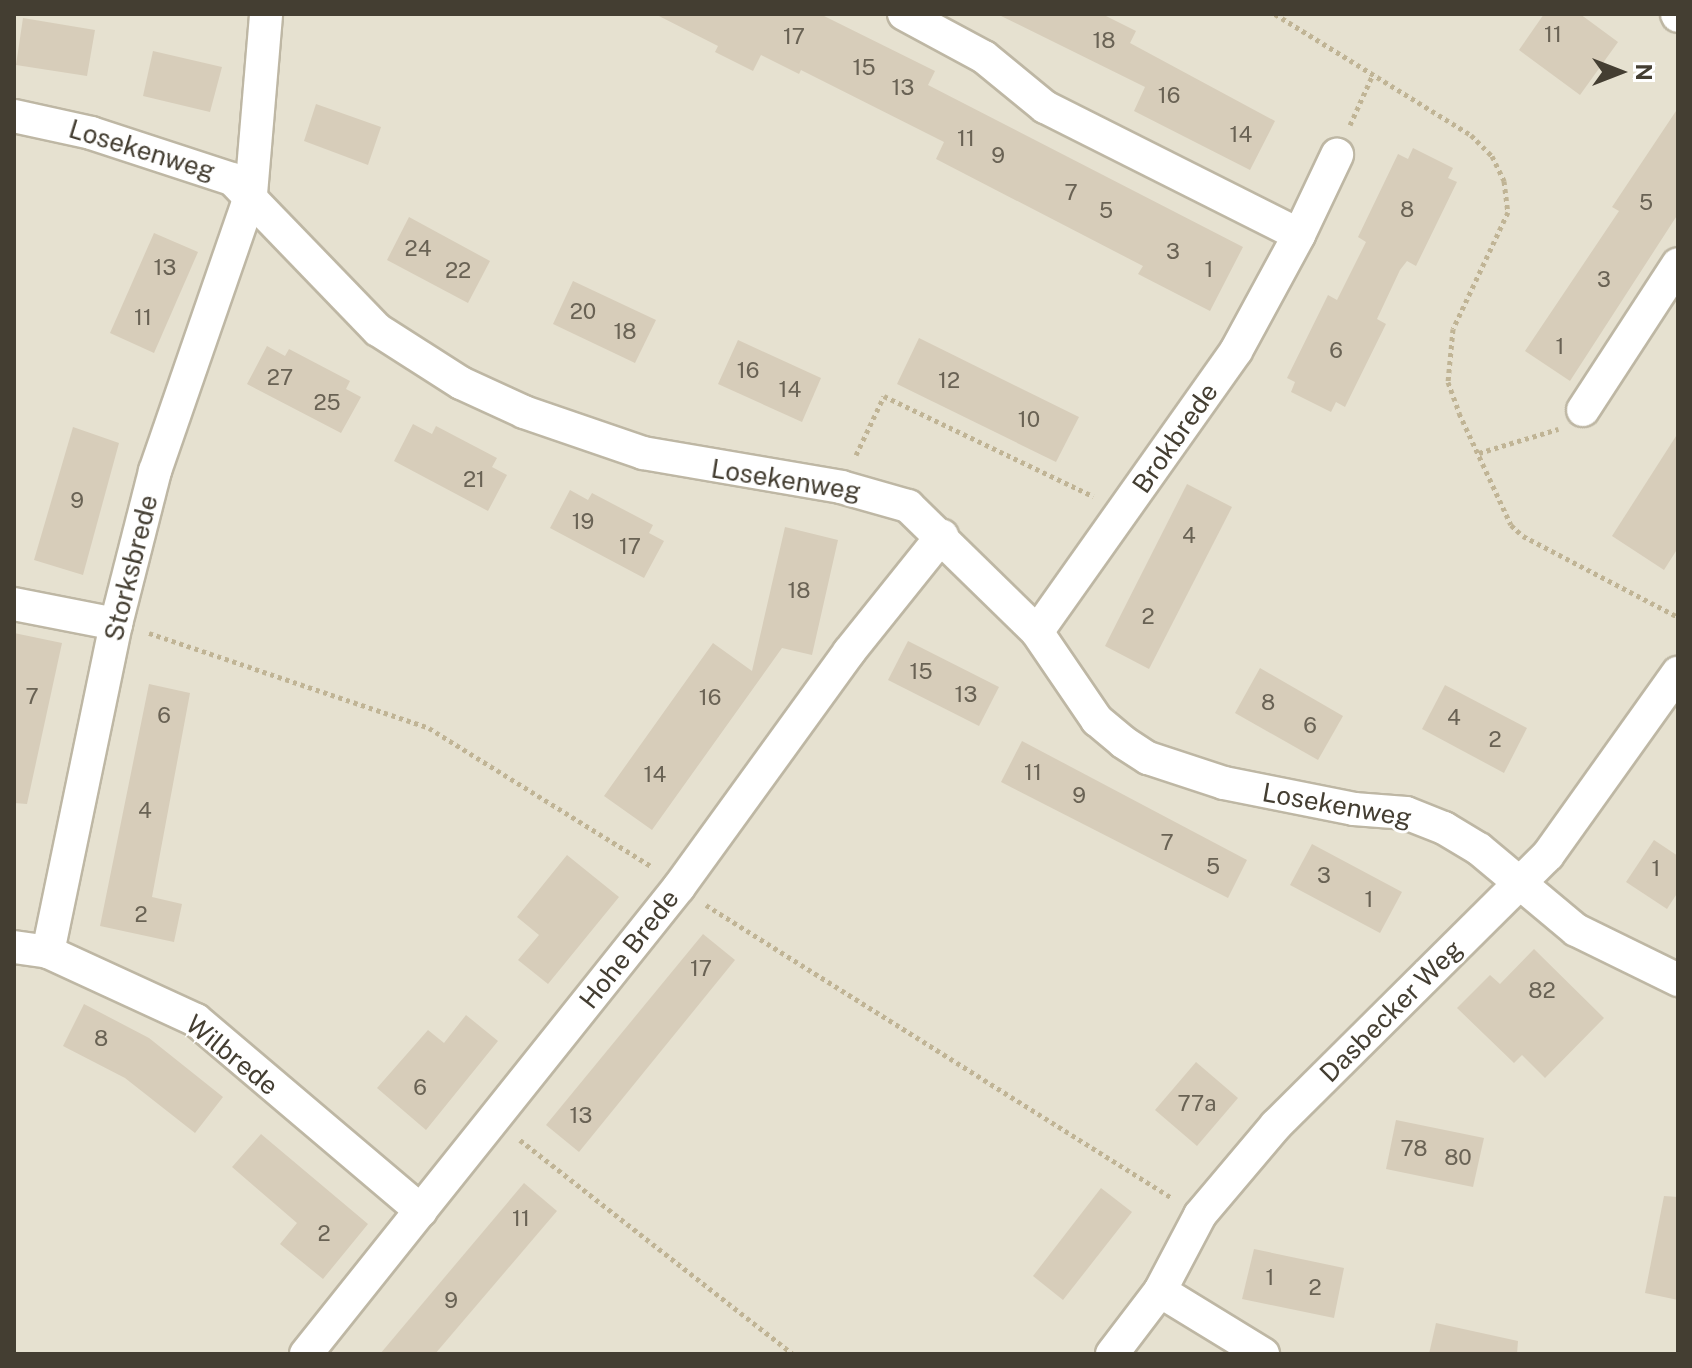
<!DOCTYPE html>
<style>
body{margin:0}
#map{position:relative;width:1692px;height:1368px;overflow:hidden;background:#f2eee2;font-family:"Public Sans",sans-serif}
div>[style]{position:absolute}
.residential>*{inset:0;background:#e6e1d0}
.building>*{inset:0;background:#d7cdba}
.path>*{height:5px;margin-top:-2.5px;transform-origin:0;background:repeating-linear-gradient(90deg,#c0b495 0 4px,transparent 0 8px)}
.roads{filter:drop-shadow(2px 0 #beb7a4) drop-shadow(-2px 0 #beb7a4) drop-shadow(0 2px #beb7a4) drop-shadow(0 -2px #beb7a4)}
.street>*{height:32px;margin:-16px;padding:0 16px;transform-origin:16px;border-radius:16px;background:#fff}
span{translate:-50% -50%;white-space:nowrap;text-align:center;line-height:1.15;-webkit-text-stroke:6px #fff;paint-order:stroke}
.number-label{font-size:22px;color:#696254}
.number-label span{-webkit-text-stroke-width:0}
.street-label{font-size:26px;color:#443e32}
.frame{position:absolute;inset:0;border:16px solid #443e32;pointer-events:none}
.north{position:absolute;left:1580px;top:32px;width:80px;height:80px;-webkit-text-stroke:6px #fff;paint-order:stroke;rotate:90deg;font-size:22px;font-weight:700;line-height:32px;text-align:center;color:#443e32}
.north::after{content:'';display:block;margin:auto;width:28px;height:36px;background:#443e32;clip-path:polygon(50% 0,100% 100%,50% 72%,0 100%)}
</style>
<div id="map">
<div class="residential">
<div style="clip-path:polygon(14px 14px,1678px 14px,1678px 1354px,14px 1354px)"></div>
</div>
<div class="building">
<div style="clip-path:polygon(655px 14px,820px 14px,935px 71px,928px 85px,1243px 247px,1210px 311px,1138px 274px,1143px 266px,936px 159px,944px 142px,801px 70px,799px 74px,761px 55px,753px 71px,715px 52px,718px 46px)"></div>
<div style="clip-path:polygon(997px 14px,1102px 14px,1136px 31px,1130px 43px,1275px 121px,1250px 170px,1134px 111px,1145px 87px)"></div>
<div style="clip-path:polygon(1544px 14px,1580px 14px,1618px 42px,1580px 95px,1519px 50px)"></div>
<div style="clip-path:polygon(23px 18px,95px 30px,87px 76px,16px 65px)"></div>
<div style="clip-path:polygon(153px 51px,222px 67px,210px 112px,143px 96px)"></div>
<div style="clip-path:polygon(316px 104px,381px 127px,368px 165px,304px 141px)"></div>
<div style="clip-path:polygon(1678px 108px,1678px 214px,1570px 381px,1525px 351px,1619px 211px,1612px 207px)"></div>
<div style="clip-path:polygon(1413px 148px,1453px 168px,1448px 178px,1457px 182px,1416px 266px,1407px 261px,1400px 270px,1377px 319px,1386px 324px,1345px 407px,1336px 402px,1331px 412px,1291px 392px,1295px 382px,1287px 378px,1328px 295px,1337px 300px,1366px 242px,1358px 237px,1398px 154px,1408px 159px)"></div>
<div style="clip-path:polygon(409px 217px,490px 261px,468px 303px,387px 260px)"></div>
<div style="clip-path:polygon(154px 233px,198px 252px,154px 353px,110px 333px)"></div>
<div style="clip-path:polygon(573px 281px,656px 320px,635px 363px,553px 324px)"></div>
<div style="clip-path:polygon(919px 338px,1079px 417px,1056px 462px,897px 384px)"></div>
<div style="clip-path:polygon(738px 340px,821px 378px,802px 422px,718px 384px)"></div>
<div style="clip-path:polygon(267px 346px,285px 356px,289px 349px,350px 381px,346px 389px,361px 397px,341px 433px,247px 384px)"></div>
<div style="clip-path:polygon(413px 424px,432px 434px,436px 426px,497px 458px,492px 467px,507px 475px,488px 511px,394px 461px)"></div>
<div style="clip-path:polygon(73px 427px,119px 443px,83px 575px,34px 560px)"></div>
<div style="clip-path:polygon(1678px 433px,1678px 548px,1664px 570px,1612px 536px)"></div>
<div style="clip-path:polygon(1187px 484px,1232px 507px,1149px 669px,1105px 646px)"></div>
<div style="clip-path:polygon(570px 490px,588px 500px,592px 493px,653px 525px,649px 533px,664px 541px,644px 578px,550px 528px)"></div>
<div style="clip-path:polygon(785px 527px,838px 540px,812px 655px,782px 648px,652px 830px,604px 796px,713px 643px,752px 671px)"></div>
<div style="clip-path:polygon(14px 633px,62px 643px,27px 804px,14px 803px)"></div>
<div style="clip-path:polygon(908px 641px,999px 687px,979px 726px,888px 680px)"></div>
<div style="clip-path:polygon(1260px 668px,1343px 716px,1318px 760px,1235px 713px)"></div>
<div style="clip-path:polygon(149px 684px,190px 693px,152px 897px,182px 904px,174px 942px,100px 926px)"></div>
<div style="clip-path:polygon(1445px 685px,1527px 728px,1504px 773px,1422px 729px)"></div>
<div style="clip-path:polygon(1022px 741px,1247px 860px,1228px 898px,1001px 782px)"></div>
<div style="clip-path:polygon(1654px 840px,1678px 856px,1678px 892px,1667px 909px,1626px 882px)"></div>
<div style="clip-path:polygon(1312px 844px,1402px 892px,1380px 933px,1290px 885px)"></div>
<div style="clip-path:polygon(567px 855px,619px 897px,548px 984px,518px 960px,539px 935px,517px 917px)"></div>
<div style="clip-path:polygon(703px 934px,735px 960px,579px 1152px,546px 1125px)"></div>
<div style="clip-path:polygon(1534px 949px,1604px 1018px,1545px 1078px,1522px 1055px,1514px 1063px,1457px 1008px,1490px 975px,1500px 984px)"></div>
<div style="clip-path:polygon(84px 1004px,149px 1038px,223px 1097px,195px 1133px,125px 1078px,63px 1046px)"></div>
<div style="clip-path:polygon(466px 1015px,498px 1041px,426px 1130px,377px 1088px,428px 1030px,444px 1043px)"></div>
<div style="clip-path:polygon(1196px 1062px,1238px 1098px,1197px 1146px,1155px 1110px)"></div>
<div style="clip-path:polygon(1396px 1120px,1484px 1138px,1473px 1187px,1386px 1169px)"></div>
<div style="clip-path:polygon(261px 1134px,368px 1224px,323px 1279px,280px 1244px,297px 1223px,232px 1167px)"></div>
<div style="clip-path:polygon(524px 1183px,557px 1211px,435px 1354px,380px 1354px)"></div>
<div style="clip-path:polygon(1101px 1188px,1132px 1212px,1063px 1300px,1033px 1276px)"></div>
<div style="clip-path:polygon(1664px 1196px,1678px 1197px,1678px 1300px,1645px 1293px)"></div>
<div style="clip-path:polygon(1254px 1249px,1344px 1268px,1334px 1318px,1242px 1299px)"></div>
<div style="clip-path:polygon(1436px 1323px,1518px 1341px,1517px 1354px,1429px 1354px)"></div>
</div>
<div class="path">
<div style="left:1275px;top:14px;width:230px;rotate:31.7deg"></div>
<div style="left:1471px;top:135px;width:30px;rotate:45deg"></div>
<div style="left:1492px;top:156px;width:28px;rotate:64deg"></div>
<div style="left:1504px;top:181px;width:31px;rotate:83deg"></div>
<div style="left:1508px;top:212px;width:129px;rotate:115.2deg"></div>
<div style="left:1453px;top:329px;width:53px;rotate:95.4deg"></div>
<div style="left:1448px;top:382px;width:33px;rotate:70deg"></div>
<div style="left:1459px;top:413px;width:123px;rotate:65.1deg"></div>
<div style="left:1511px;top:525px;width:16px;rotate:43deg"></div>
<div style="left:1523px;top:536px;width:175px;rotate:27.6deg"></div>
<div style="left:1350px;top:125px;width:56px;rotate:-65.7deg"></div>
<div style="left:1479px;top:453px;width:83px;rotate:-16.9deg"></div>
<div style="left:856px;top:455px;width:65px;rotate:-64.6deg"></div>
<div style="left:884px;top:396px;width:232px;rotate:25.6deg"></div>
<div style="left:149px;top:633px;width:296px;rotate:18.7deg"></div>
<div style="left:429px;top:728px;width:263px;rotate:31.9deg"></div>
<div style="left:706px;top:905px;width:550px;rotate:32.16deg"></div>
<div style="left:520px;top:1140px;width:347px;rotate:38.1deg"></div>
</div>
<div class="roads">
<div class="street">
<div style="left:904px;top:14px;width:91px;rotate:28.3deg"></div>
<div style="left:984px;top:57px;width:79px;rotate:39.3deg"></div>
<div style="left:1045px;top:107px;width:284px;rotate:26.7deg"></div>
<div style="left:1299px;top:235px;width:132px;rotate:118.5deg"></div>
<div style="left:1236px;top:351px;width:344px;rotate:125.3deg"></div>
<div style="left:1677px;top:14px;width:2px;rotate:63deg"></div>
<div style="left:14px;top:116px;width:79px;rotate:12.4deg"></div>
<div style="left:91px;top:133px;width:148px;rotate:18.1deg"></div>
<div style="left:232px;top:179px;width:210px;rotate:46deg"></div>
<div style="left:378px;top:330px;width:98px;rotate:32.6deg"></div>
<div style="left:461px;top:383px;width:69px;rotate:24.7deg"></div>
<div style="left:524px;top:412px;width:126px;rotate:19deg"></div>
<div style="left:643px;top:453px;width:201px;rotate:9.7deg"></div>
<div style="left:841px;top:487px;width:70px;rotate:15.8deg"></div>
<div style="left:908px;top:506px;width:180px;rotate:44.3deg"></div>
<div style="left:1037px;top:632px;width:107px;rotate:55.7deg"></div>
<div style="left:1097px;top:720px;width:34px;rotate:40deg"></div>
<div style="left:1123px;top:742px;width:30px;rotate:33deg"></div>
<div style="left:1148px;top:758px;width:80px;rotate:18.2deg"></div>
<div style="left:1224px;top:783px;width:133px;rotate:11.3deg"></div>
<div style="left:1354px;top:809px;width:52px;rotate:4.4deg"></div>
<div style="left:1406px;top:813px;width:41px;rotate:21.5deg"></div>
<div style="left:1444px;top:828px;width:41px;rotate:31deg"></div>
<div style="left:1479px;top:849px;width:126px;rotate:39.9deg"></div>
<div style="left:1576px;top:930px;width:114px;rotate:26.1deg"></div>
<div style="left:1299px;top:235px;width:89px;rotate:-64.6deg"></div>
<div style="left:1583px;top:410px;width:174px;rotate:-56.9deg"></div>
<div style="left:14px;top:604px;width:104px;rotate:11.1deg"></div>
<div style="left:14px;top:947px;width:34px;rotate:8deg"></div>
<div style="left:48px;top:952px;width:163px;rotate:24.7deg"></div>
<div style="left:196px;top:1020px;width:295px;rotate:40.3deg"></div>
<div style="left:48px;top:952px;width:335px;rotate:-78.3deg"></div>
<div style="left:116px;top:624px;width:158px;rotate:-75.7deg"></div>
<div style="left:155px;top:471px;width:293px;rotate:-70.9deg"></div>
<div style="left:251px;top:194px;width:181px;rotate:-85.2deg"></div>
<div style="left:1160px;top:1291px;width:121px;rotate:31.5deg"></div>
<div style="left:306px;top:1354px;width:598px;rotate:-51.39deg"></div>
<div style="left:679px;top:887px;width:290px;rotate:-54.1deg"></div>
<div style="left:849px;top:652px;width:149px;rotate:-51.3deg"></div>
<div style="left:1112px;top:1354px;width:79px;rotate:-52.7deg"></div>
<div style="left:1160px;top:1291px;width:86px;rotate:-62.2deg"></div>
<div style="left:1200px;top:1215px;width:118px;rotate:-49.8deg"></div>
<div style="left:1276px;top:1125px;width:383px;rotate:-44.8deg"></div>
<div style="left:1548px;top:855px;width:224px;rotate:-54.5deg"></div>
</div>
</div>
<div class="number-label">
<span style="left:1553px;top:35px">11</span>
<span style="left:794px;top:37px">17</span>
<span style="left:1104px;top:41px">18</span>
<span style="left:864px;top:68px">15</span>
<span style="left:903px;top:88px">13</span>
<span style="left:1169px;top:96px">16</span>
<span style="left:1241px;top:135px">14</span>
<span style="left:966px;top:139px">11</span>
<span style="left:998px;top:156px">9</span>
<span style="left:1071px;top:193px">7</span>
<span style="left:1646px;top:203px">5</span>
<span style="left:1407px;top:210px">8</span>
<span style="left:1106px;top:211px">5</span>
<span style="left:418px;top:249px">24</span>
<span style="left:1173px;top:252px">3</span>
<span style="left:165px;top:268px">13</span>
<span style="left:1209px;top:270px">1</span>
<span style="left:458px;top:271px">22</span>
<span style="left:1604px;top:280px">3</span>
<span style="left:583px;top:312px">20</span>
<span style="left:143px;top:318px">11</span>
<span style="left:625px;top:332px">18</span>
<span style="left:1560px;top:347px">1</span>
<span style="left:1336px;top:351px">6</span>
<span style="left:748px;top:371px">16</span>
<span style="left:280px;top:378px">27</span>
<span style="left:949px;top:381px">12</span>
<span style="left:790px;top:390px">14</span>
<span style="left:327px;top:403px">25</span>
<span style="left:1029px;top:420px">10</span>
<span style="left:474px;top:480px">21</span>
<span style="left:77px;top:501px">9</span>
<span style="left:583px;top:522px">19</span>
<span style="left:1189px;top:536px">4</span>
<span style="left:630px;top:547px">17</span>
<span style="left:799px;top:591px">18</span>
<span style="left:1148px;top:617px">2</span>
<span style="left:921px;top:672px">15</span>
<span style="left:966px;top:695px">13</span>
<span style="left:32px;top:697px">7</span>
<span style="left:710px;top:698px">16</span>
<span style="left:1268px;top:703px">8</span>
<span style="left:164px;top:716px">6</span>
<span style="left:1454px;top:718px">4</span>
<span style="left:1310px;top:726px">6</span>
<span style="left:1495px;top:740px">2</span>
<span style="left:1033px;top:773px">11</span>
<span style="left:655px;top:775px">14</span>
<span style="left:1079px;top:796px">9</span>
<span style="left:145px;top:811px">4</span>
<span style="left:1167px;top:843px">7</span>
<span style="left:1213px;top:867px">5</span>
<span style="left:1656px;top:869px">1</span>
<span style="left:1324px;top:876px">3</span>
<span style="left:1369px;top:900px">1</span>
<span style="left:141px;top:915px">2</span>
<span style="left:701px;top:969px">17</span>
<span style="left:1542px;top:991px">82</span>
<span style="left:101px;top:1039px">8</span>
<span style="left:420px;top:1088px">6</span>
<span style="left:1197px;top:1104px">77a</span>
<span style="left:581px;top:1116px">13</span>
<span style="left:1414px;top:1149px">78</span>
<span style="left:1458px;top:1158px">80</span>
<span style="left:521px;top:1219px">11</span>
<span style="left:324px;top:1234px">2</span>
<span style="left:1270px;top:1278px">1</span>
<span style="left:1315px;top:1288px">2</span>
<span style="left:451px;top:1301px">9</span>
</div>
<div class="street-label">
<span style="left:142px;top:150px;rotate:17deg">Losekenweg</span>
<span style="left:1175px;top:438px;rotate:-55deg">Brokbrede</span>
<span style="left:786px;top:480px;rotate:9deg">Losekenweg</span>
<span style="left:131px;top:568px;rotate:-76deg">Storksbrede</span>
<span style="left:1337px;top:805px;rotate:10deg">Losekenweg</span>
<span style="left:629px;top:949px;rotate:-52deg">Hohe Brede</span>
<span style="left:1391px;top:1011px;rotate:-45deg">Dasbecker Weg</span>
<span style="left:232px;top:1055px;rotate:39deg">Wilbrede</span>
</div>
<div class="frame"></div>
<div class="north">N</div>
</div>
